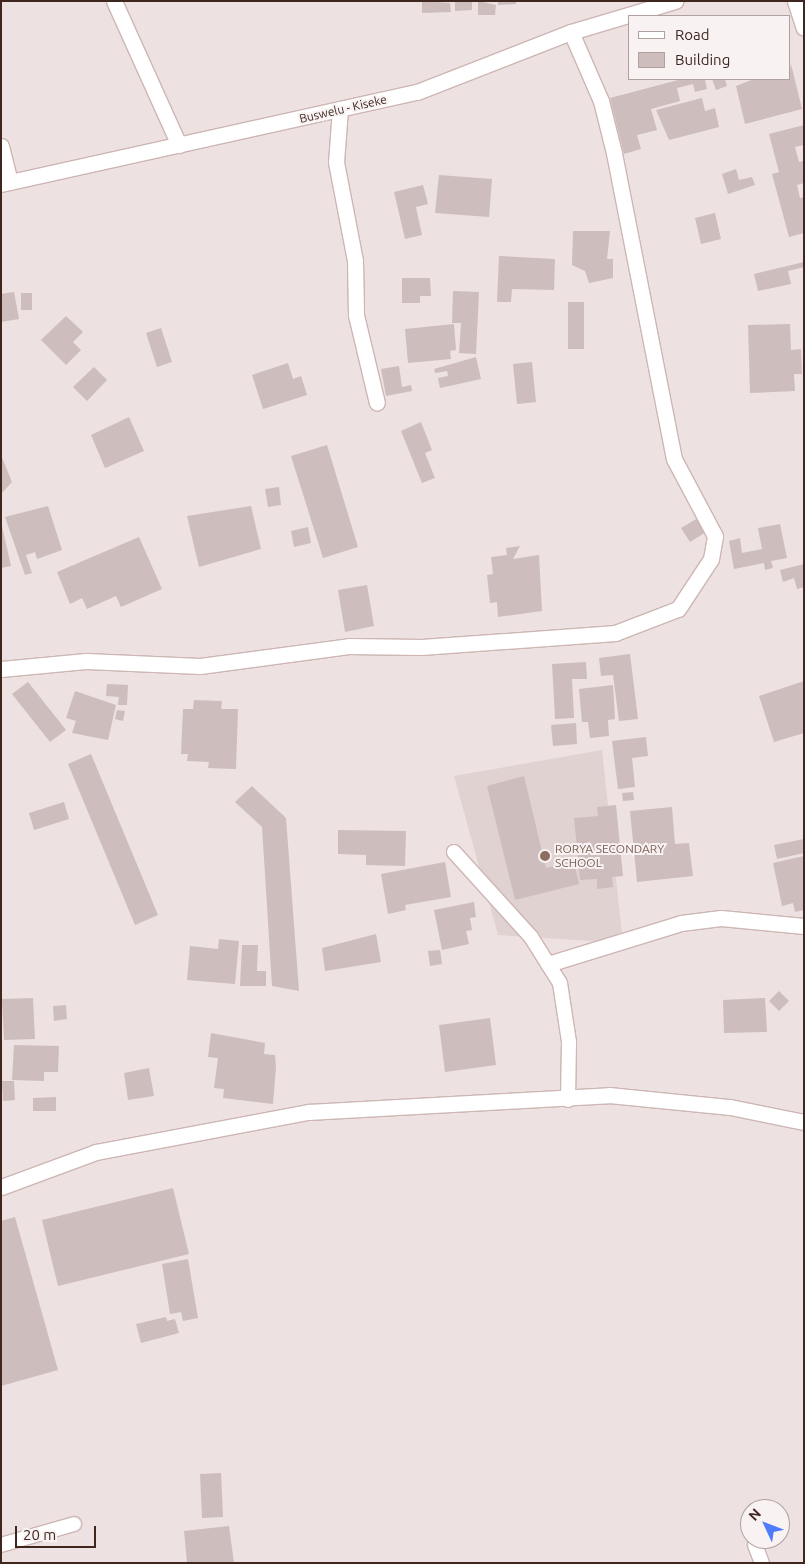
<!DOCTYPE html>
<style>
body{margin:0}
#map{position:relative;width:805px;height:1564px;overflow:hidden;background:#ede1e1;font-family:Ubuntu,sans-serif}
div>[style]{position:absolute}
.built>*{inset:0;background:#e1d2d2}
.building>*{inset:0;background:#cebdbd}
.roads{filter:drop-shadow(1px 0 #cdb6b3) drop-shadow(-1px 0 #cdb6b3) drop-shadow(0 1px #cdb6b3) drop-shadow(0 -1px #cdb6b3)}
.lane>*{height:14px;margin:-7px;padding:0 7px;transform-origin:7px;border-radius:7px;background:#fff}
.street>*{height:15px;margin:-7.5px;padding:0 7.5px;transform-origin:7.5px;border-radius:7.5px;background:#fff}
.secondary>*{height:15px;margin:-7.5px;padding:0 7.5px;transform-origin:7.5px;border-radius:7.5px;background:#fff}
.dots>*{width:14px;height:14px;translate:-50% -50%;box-sizing:border-box;border:2px solid #f9f2f2;border-radius:50%}
span{translate:-50% -50%;white-space:nowrap;text-align:center;line-height:1.15;-webkit-text-stroke:4px #f9f2f2;paint-order:stroke}
.street-label{font-size:12px;color:#3f2720}
.education-label{font-size:12px;color:#785e54}
.left{translate:0 -50%;text-align:left}
.frame{position:absolute;inset:0;border:2px solid #3f2720;pointer-events:none}
.legend{position:absolute;left:628px;top:15px;width:162px;height:65px;box-sizing:border-box;background:#f9f2f2;border:1px solid #afa19e;margin:0;padding:6px 9px;list-style:none;font-size:15px;color:#3f2720}
.legend li{display:flex;align-items:center;gap:10px;height:25px}
.legend b{width:25px;border:1px solid #afa19e}
.north{position:absolute;left:740px;top:1499px;width:50px;height:50px;box-sizing:border-box;background:#f9f2f2;border:1px solid #afa19e;border-radius:50%;rotate:313deg;font-size:14px;font-weight:700;line-height:20px;text-align:center;color:#3f2720}
.north::after{content:'';display:block;margin:auto;width:18px;height:22px;background:#4e7cfd;clip-path:polygon(50% 0,100% 100%,50% 72%,0 100%)}
.scale{position:absolute;left:15px;top:1526px;width:81px;height:22px;box-sizing:border-box;border:2px solid #3f2720;border-top:0;padding-left:6px;font-size:15px;line-height:18px;white-space:nowrap;color:#3f2720;-webkit-text-stroke:4px #f9f2f2;paint-order:stroke}
</style>
<div id="map">
<div class="built">
<div style="clip-path:polygon(602px 750px,623px 943px,498px 935px,454px 776px)"></div>
</div>
<div class="building">
<div style="clip-path:polygon(422px 1px,450px 3px,451px 12px,422px 13px)"></div>
<div style="clip-path:polygon(455px 1px,472px 1px,472px 10px,455px 11px)"></div>
<div style="clip-path:polygon(478px 1px,496px 5px,495px 15px,478px 15px)"></div>
<div style="clip-path:polygon(498px 1px,516px 1px,516px 4px,498px 5px)"></div>
<div style="clip-path:polygon(791px 64px,802px 109px,745px 124px,736px 86px,754px 79px,789px 79px)"></div>
<div style="clip-path:polygon(682px 79px,705px 79px,707px 89px,695px 92px,693px 84px,677px 88px,680px 101px,651px 109px,657px 130px,637px 135px,641px 149px,624px 154px,610px 98px)"></div>
<div style="clip-path:polygon(712px 79px,725px 79px,727px 86px,716px 90px)"></div>
<div style="clip-path:polygon(702px 98px,705px 111px,715px 108px,719px 127px,669px 140px,656px 110px)"></div>
<div style="clip-path:polygon(804px 125px,804px 145px,795px 147px,799px 162px,804px 161px,804px 183px,797px 185px,800px 198px,804px 197px,804px 233px,789px 237px,772px 174px,779px 172px,769px 134px)"></div>
<div style="clip-path:polygon(736px 169px,739px 180px,752px 177px,755px 185px,728px 194px,722px 174px)"></div>
<div style="clip-path:polygon(439px 175px,492px 179px,489px 217px,435px 213px)"></div>
<div style="clip-path:polygon(423px 185px,428px 204px,416px 207px,422px 235px,405px 239px,394px 192px)"></div>
<div style="clip-path:polygon(715px 213px,721px 239px,701px 244px,695px 218px)"></div>
<div style="clip-path:polygon(573px 231px,610px 231px,607px 259px,613px 259px,613px 278px,589px 283px,585px 271px,572px 265px)"></div>
<div style="clip-path:polygon(499px 256px,555px 259px,554px 290px,512px 289px,511px 302px,497px 302px)"></div>
<div style="clip-path:polygon(804px 262px,804px 267px,788px 271px,791px 284px,758px 291px,754px 274px)"></div>
<div style="clip-path:polygon(402px 278px,430px 278px,431px 296px,420px 296px,420px 303px,402px 303px)"></div>
<div style="clip-path:polygon(453px 291px,479px 292px,476px 354px,459px 353px,461px 323px,452px 323px)"></div>
<div style="clip-path:polygon(14px 292px,19px 319px,1px 322px,1px 294px)"></div>
<div style="clip-path:polygon(21px 293px,32px 293px,32px 310px,21px 310px)"></div>
<div style="clip-path:polygon(568px 302px,584px 302px,584px 349px,568px 349px)"></div>
<div style="clip-path:polygon(66px 316px,83px 332px,73px 342px,81px 350px,66px 365px,41px 340px)"></div>
<div style="clip-path:polygon(454px 324px,456px 350px,450px 351px,451px 359px,408px 363px,405px 329px)"></div>
<div style="clip-path:polygon(790px 324px,791px 350px,801px 349px,802px 374px,794px 374px,795px 391px,750px 393px,748px 325px)"></div>
<div style="clip-path:polygon(161px 328px,172px 362px,157px 367px,146px 333px)"></div>
<div style="clip-path:polygon(476px 357px,481px 379px,440px 388px,438px 378px,448px 376px,447px 371px,435px 373px,434px 369px)"></div>
<div style="clip-path:polygon(532px 362px,536px 402px,517px 404px,513px 364px)"></div>
<div style="clip-path:polygon(288px 363px,293px 379px,301px 376px,307px 395px,263px 409px,252px 375px)"></div>
<div style="clip-path:polygon(399px 366px,402px 387px,411px 385px,412px 391px,386px 396px,381px 369px)"></div>
<div style="clip-path:polygon(94px 367px,107px 380px,87px 401px,73px 387px)"></div>
<div style="clip-path:polygon(129px 417px,144px 451px,105px 468px,91px 435px)"></div>
<div style="clip-path:polygon(421px 422px,432px 450px,425px 453px,435px 478px,422px 483px,401px 431px)"></div>
<div style="clip-path:polygon(327px 445px,358px 547px,323px 558px,291px 456px)"></div>
<div style="clip-path:polygon(1px 455px,12px 482px,1px 494px)"></div>
<div style="clip-path:polygon(279px 487px,281px 505px,268px 507px,265px 489px)"></div>
<div style="clip-path:polygon(48px 506px,62px 550px,37px 559px,35px 552px,26px 555px,32px 573px,25px 575px,5px 517px)"></div>
<div style="clip-path:polygon(251px 506px,261px 549px,199px 567px,187px 516px)"></div>
<div style="clip-path:polygon(698px 518px,706px 532px,690px 542px,681px 528px)"></div>
<div style="clip-path:polygon(1px 522px,11px 566px,1px 568px)"></div>
<div style="clip-path:polygon(780px 524px,787px 558px,771px 561px,773px 568px,765px 570px,764px 563px,734px 569px,729px 541px,740px 538px,742px 553px,762px 549px,758px 528px)"></div>
<div style="clip-path:polygon(308px 527px,311px 543px,294px 547px,291px 531px)"></div>
<div style="clip-path:polygon(139px 537px,162px 589px,121px 607px,116px 596px,87px 609px,82px 598px,70px 604px,57px 572px)"></div>
<div style="clip-path:polygon(520px 546px,513px 559px,539px 555px,542px 611px,498px 617px,497px 602px,490px 603px,487px 575px,493px 574px,491px 557px,507px 555px,506px 548px)"></div>
<div style="clip-path:polygon(804px 564px,804px 587px,797px 589px,794px 578px,783px 582px,780px 570px)"></div>
<div style="clip-path:polygon(367px 585px,374px 626px,345px 632px,338px 590px)"></div>
<div style="clip-path:polygon(630px 654px,638px 719px,619px 721px,613px 675px,601px 676px,599px 658px)"></div>
<div style="clip-path:polygon(586px 662px,587px 679px,572px 679px,574px 718px,555px 719px,552px 664px)"></div>
<div style="clip-path:polygon(804px 681px,804px 733px,774px 742px,759px 696px)"></div>
<div style="clip-path:polygon(28px 682px,66px 730px,50px 742px,12px 694px)"></div>
<div style="clip-path:polygon(107px 684px,128px 685px,127px 705px,118px 705px,119px 697px,106px 696px)"></div>
<div style="clip-path:polygon(613px 685px,615px 719px,608px 720px,609px 736px,590px 738px,588px 722px,582px 722px,579px 689px)"></div>
<div style="clip-path:polygon(75px 691px,116px 705px,108px 740px,72px 733px,76px 721px,66px 718px)"></div>
<div style="clip-path:polygon(194px 700px,222px 701px,221px 709px,238px 709px,236px 769px,208px 768px,209px 762px,187px 761px,188px 754px,181px 754px,183px 709px,193px 709px)"></div>
<div style="clip-path:polygon(117px 710px,125px 711px,123px 721px,115px 719px)"></div>
<div style="clip-path:polygon(576px 723px,577px 744px,553px 746px,551px 725px)"></div>
<div style="clip-path:polygon(646px 737px,648px 756px,632px 758px,635px 787px,618px 789px,612px 741px)"></div>
<div style="clip-path:polygon(91px 754px,158px 915px,135px 925px,68px 764px)"></div>
<div style="clip-path:polygon(524px 776px,546px 868px,574px 861px,579px 884px,515px 900px,487px 786px)"></div>
<div style="clip-path:polygon(252px 786px,286px 818px,299px 991px,272px 986px,262px 827px,235px 802px)"></div>
<div style="clip-path:polygon(633px 792px,634px 800px,623px 801px,622px 793px)"></div>
<div style="clip-path:polygon(64px 802px,69px 819px,34px 830px,29px 813px)"></div>
<div style="clip-path:polygon(616px 805px,623px 876px,612px 877px,613px 887px,597px 889px,597px 879px,580px 880px,574px 818px,598px 816px,597px 807px)"></div>
<div style="clip-path:polygon(672px 807px,675px 844px,689px 843px,693px 876px,637px 882px,630px 811px)"></div>
<div style="clip-path:polygon(338px 830px,406px 831px,405px 866px,366px 865px,366px 855px,338px 854px)"></div>
<div style="clip-path:polygon(804px 839px,804px 853px,777px 859px,774px 845px)"></div>
<div style="clip-path:polygon(804px 856px,804px 910px,795px 912px,793px 903px,782px 906px,773px 863px)"></div>
<div style="clip-path:polygon(445px 862px,451px 897px,405px 905px,406px 910px,388px 914px,381px 874px)"></div>
<div style="clip-path:polygon(474px 902px,476px 917px,470px 918px,472px 930px,466px 931px,469px 944px,442px 950px,434px 910px)"></div>
<div style="clip-path:polygon(376px 934px,381px 962px,325px 971px,322px 948px)"></div>
<div style="clip-path:polygon(219px 939px,239px 941px,235px 984px,187px 980px,190px 946px,218px 949px)"></div>
<div style="clip-path:polygon(242px 945px,258px 945px,257px 971px,266px 971px,266px 986px,240px 986px)"></div>
<div style="clip-path:polygon(440px 950px,442px 964px,430px 966px,428px 951px)"></div>
<div style="clip-path:polygon(779px 991px,789px 1001px,779px 1011px,769px 1001px)"></div>
<div style="clip-path:polygon(33px 998px,35px 1039px,4px 1040px,2px 999px)"></div>
<div style="clip-path:polygon(765px 998px,767px 1032px,724px 1033px,723px 1000px)"></div>
<div style="clip-path:polygon(66px 1005px,67px 1019px,54px 1021px,53px 1006px)"></div>
<div style="clip-path:polygon(490px 1018px,496px 1065px,445px 1072px,439px 1025px)"></div>
<div style="clip-path:polygon(211px 1033px,265px 1043px,264px 1054px,275px 1055px,276px 1067px,273px 1104px,223px 1098px,224px 1089px,214px 1088px,218px 1058px,208px 1057px)"></div>
<div style="clip-path:polygon(14px 1045px,59px 1046px,58px 1072px,44px 1072px,44px 1081px,12px 1080px)"></div>
<div style="clip-path:polygon(149px 1068px,154px 1096px,128px 1100px,124px 1073px)"></div>
<div style="clip-path:polygon(2px 1081px,14px 1081px,15px 1100px,3px 1101px)"></div>
<div style="clip-path:polygon(56px 1097px,56px 1111px,33px 1111px,33px 1098px)"></div>
<div style="clip-path:polygon(173px 1188px,189px 1254px,58px 1286px,42px 1220px)"></div>
<div style="clip-path:polygon(15px 1217px,58px 1370px,1px 1386px,1px 1221px)"></div>
<div style="clip-path:polygon(188px 1259px,198px 1318px,183px 1321px,181px 1312px,170px 1314px,162px 1264px)"></div>
<div style="clip-path:polygon(166px 1317px,167px 1321px,175px 1319px,179px 1333px,141px 1343px,136px 1324px)"></div>
<div style="clip-path:polygon(221px 1473px,223px 1517px,202px 1518px,200px 1474px)"></div>
<div style="clip-path:polygon(229px 1526px,234px 1563px,187px 1563px,184px 1531px)"></div>
</div>
<div class="roads">
<div class="lane">
<div style="left:454px;top:852px;width:115px;rotate:47.8deg"></div>
<div style="left:531px;top:937px;width:54px;rotate:57.8deg"></div>
<div style="left:560px;top:983px;width:60px;rotate:81.3deg"></div>
<div style="left:569px;top:1042px;width:58px;rotate:91deg"></div>
<div style="left:1px;top:1545px;width:76px;rotate:-16deg"></div>
<div style="left:755px;top:1545px;width:19px;rotate:69deg"></div>
</div>
<div class="street">
<div style="left:114px;top:1px;width:158px;rotate:65.7deg"></div>
<div style="left:795px;top:1px;width:28px;rotate:72deg"></div>
<div style="left:340px;top:109px;width:53px;rotate:94.3deg"></div>
<div style="left:336px;top:162px;width:101px;rotate:79.1deg"></div>
<div style="left:355px;top:261px;width:54px;rotate:88.9deg"></div>
<div style="left:356px;top:315px;width:90px;rotate:76.6deg"></div>
<div style="left:1px;top:146px;width:37px;rotate:76deg"></div>
<div style="left:1px;top:669px;width:85px;rotate:-5.4deg"></div>
<div style="left:86px;top:661px;width:114px;rotate:2.5deg"></div>
<div style="left:200px;top:666px;width:150px;rotate:-7.6deg"></div>
<div style="left:349px;top:646px;width:72px;rotate:0.8deg"></div>
<div style="left:421px;top:647px;width:195px;rotate:-4.1deg"></div>
<div style="left:615px;top:633px;width:67px;rotate:-20.9deg"></div>
<div style="left:678px;top:609px;width:60px;rotate:-56.6deg"></div>
<div style="left:711px;top:559px;width:23px;rotate:-80deg"></div>
<div style="left:715px;top:536px;width:87px;rotate:-118deg"></div>
<div style="left:674px;top:459px;width:312px;rotate:-101.1deg"></div>
<div style="left:614px;top:153px;width:54px;rotate:-104deg"></div>
<div style="left:601px;top:101px;width:75px;rotate:-113.5deg"></div>
<div style="left:548px;top:964px;width:139px;rotate:-17.1deg"></div>
<div style="left:681px;top:923px;width:40px;rotate:-7.1deg"></div>
<div style="left:721px;top:918px;width:83px;rotate:5.5deg"></div>
<div style="left:1px;top:1187px;width:101px;rotate:-20.2deg"></div>
<div style="left:96px;top:1152px;width:216px;rotate:-10.7deg"></div>
<div style="left:308px;top:1112px;width:301px;rotate:-3.2deg"></div>
<div style="left:609px;top:1095px;width:122px;rotate:5.7deg"></div>
<div style="left:730px;top:1107px;width:76px;rotate:11.5deg"></div>
</div>
<div class="secondary">
<div style="left:1px;top:184px;width:426px;rotate:-12.5deg"></div>
<div style="left:417px;top:92px;width:165px;rotate:-21.3deg"></div>
<div style="left:571px;top:32px;width:109px;rotate:-16.6deg"></div>
</div>
</div>
<div class="dots">
<div style="left:545px;top:856px;background:#8d6e63"></div>
</div>
<div class="street-label">
<span style="left:343px;top:109px;rotate:-13deg">Buswelu - Kiseke</span>
</div>
<div class="education-label">
<span class="left" style="left:555px;top:856px">RORYA SECONDARY<br>SCHOOL</span>
</div>
<div class="frame"></div>
<ul class="legend">
<li><b style="height:6px;background:#fff"></b>Road</li>
<li><b style="height:14px;background:#cebdbd"></b>Building</li>
</ul>
<div class="north">N</div>
<div class="scale">20 m</div>
</div>
